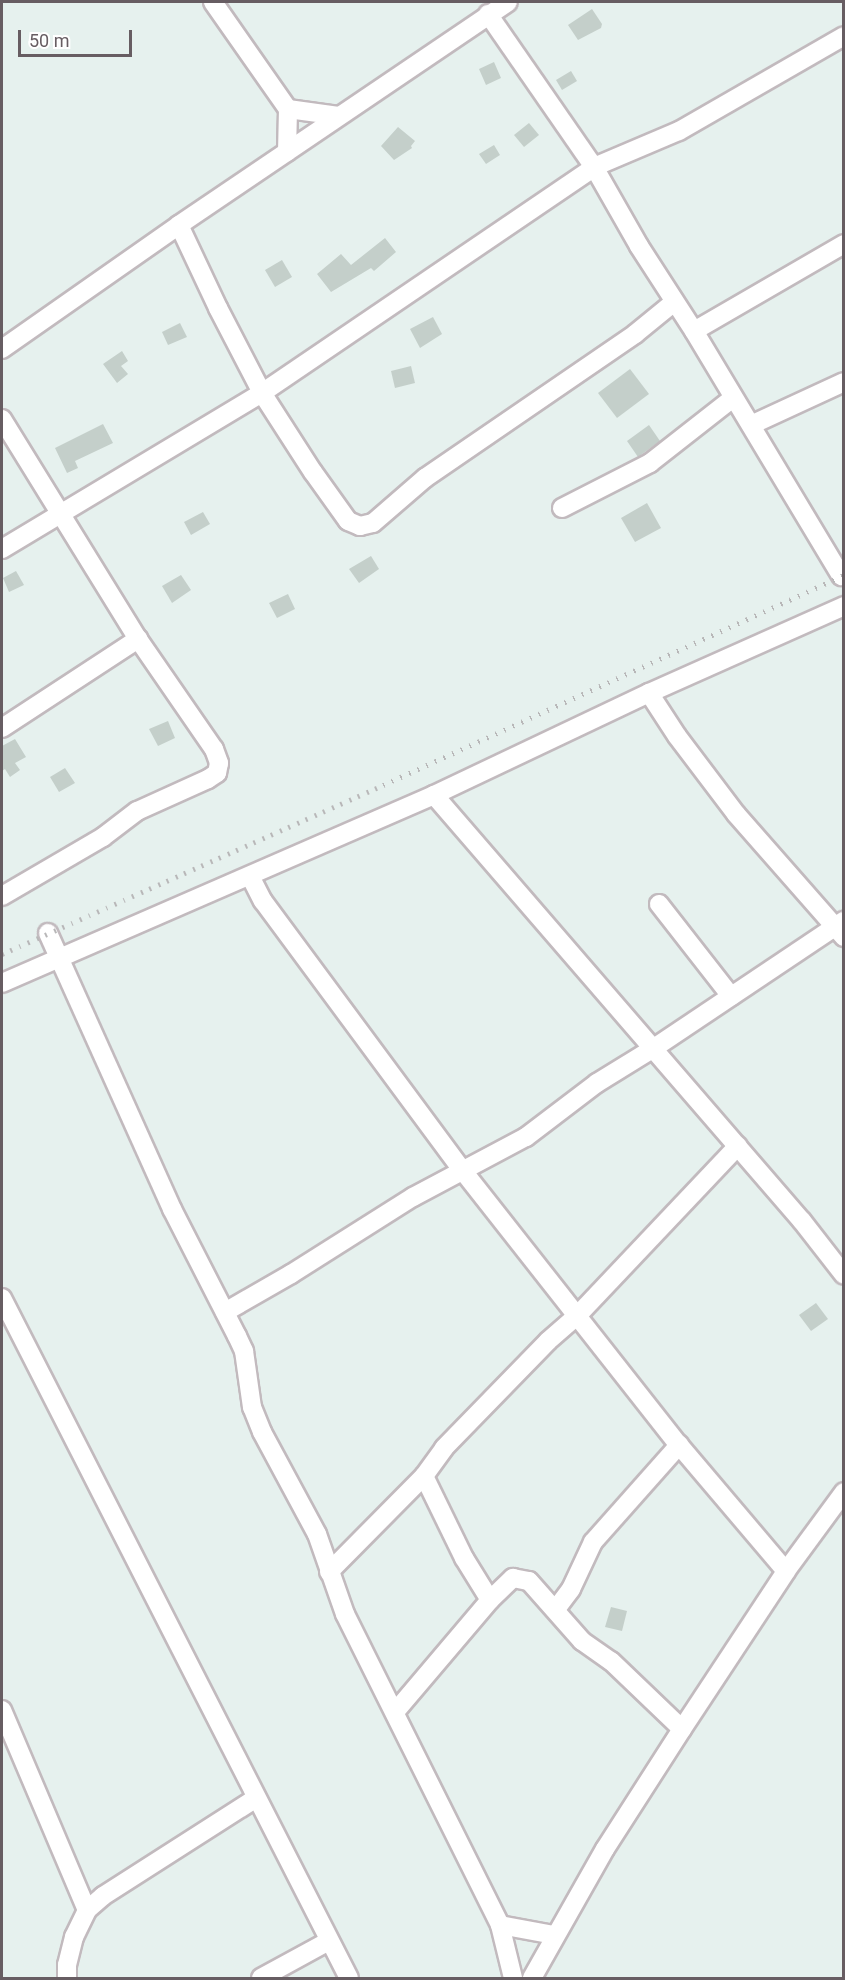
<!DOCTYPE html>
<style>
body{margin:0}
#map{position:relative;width:845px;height:1980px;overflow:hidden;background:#e6f1ee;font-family:Roboto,sans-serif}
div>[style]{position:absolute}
.building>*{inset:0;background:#c4cfca}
.roads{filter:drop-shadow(2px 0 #c2babe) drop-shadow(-2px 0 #c2babe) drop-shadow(0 2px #c2babe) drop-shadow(0 -2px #c2babe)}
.minor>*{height:18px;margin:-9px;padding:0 9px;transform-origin:9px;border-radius:9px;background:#fff}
.rail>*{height:4.5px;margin-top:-2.25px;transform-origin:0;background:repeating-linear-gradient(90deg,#b8b7b8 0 1.5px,transparent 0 9.5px)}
span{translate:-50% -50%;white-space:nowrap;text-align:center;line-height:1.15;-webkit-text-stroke:5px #fff;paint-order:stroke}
.frame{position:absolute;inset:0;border:3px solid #675d62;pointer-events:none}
.scale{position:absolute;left:18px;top:30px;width:114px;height:27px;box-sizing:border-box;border:3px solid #675d62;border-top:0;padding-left:8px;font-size:18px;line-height:21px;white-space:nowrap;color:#675d62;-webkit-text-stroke:4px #fff;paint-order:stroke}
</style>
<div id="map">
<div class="building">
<div style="clip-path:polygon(592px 9px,602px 24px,601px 28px,578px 40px,568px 25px)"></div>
<div style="clip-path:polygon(494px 62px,501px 78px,486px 85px,479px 69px)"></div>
<div style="clip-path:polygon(571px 71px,577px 81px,562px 90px,556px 80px)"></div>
<div style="clip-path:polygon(529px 123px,539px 135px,524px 147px,514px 135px)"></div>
<div style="clip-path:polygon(398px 127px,415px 141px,411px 146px,412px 148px,394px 160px,381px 146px)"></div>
<div style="clip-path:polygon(494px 145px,500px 155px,486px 164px,479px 154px)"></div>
<div style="clip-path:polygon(385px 238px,396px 252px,374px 271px,371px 268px,331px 292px,317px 274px,341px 254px,351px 265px)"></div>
<div style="clip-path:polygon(282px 260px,292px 277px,275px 287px,265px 270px)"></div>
<div style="clip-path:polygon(433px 317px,442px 334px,420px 348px,410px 329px)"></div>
<div style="clip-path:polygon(180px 323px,187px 337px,168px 345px,162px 332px)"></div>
<div style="clip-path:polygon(122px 351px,128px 361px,121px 366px,128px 374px,117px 383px,103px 364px)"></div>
<div style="clip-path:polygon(411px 366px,415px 383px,395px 388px,391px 371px)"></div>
<div style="clip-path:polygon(630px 369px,649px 394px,617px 418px,598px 393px)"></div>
<div style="clip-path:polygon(103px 424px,113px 443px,75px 461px,78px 468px,67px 473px,55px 448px)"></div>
<div style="clip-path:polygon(649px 425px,660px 441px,638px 457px,627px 441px)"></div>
<div style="clip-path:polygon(647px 503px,661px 528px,635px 542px,621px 518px)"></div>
<div style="clip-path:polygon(203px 512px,210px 524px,191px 535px,184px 522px)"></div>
<div style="clip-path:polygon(371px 556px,379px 569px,359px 583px,349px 569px)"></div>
<div style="clip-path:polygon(16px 571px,24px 585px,9px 592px,3px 578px)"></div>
<div style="clip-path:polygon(181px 575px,191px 590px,172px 603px,162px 586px)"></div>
<div style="clip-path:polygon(288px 594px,295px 609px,277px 618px,269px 603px)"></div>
<div style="clip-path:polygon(168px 721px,175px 738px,158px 746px,149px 729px)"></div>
<div style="clip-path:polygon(15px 739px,26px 757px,15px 763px,20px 770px,10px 777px,5px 769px,2px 771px,2px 746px)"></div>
<div style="clip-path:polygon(65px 768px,75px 783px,59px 792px,50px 777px)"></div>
<div style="clip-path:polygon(816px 1303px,828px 1319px,811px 1331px,799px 1315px)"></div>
<div style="clip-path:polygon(611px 1607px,627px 1611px,622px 1631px,605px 1627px)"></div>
</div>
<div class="roads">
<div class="minor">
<div style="left:213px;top:2px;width:131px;rotate:55deg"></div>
<div style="left:288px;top:109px;width:43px;rotate:91.3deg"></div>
<div style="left:488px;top:14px;width:186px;rotate:55.3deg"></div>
<div style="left:594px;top:167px;width:91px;rotate:60.3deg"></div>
<div style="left:639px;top:246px;width:101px;rotate:57.1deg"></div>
<div style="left:694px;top:331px;width:286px;rotate:59deg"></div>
<div style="left:288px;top:109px;width:51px;rotate:7.8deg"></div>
<div style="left:179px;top:225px;width:92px;rotate:64.8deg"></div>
<div style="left:218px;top:308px;width:96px;rotate:62.6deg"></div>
<div style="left:262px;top:393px;width:94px;rotate:57.2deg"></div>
<div style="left:313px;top:472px;width:60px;rotate:54.5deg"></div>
<div style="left:348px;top:521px;width:13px;rotate:23deg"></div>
<div style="left:360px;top:526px;width:13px;rotate:-13deg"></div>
<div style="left:373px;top:523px;width:69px;rotate:-40.9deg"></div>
<div style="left:425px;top:478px;width:255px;rotate:-34.4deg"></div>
<div style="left:635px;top:334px;width:49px;rotate:-39.2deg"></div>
<div style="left:694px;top:331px;width:173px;rotate:-30.1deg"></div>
<div style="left:2px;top:349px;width:216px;rotate:-35deg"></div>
<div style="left:179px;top:225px;width:397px;rotate:-34.1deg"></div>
<div style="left:2px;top:419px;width:259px;rotate:58.3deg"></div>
<div style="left:138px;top:639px;width:134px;rotate:55.4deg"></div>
<div style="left:214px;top:749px;width:15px;rotate:70deg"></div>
<div style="left:219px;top:763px;width:10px;rotate:101deg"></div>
<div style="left:217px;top:773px;width:11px;rotate:146deg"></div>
<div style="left:208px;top:779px;width:78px;rotate:155.7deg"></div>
<div style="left:137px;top:811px;width:43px;rotate:142.6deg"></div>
<div style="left:103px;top:837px;width:117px;rotate:149.7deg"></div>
<div style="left:751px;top:425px;width:102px;rotate:-24.8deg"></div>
<div style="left:562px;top:508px;width:99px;rotate:-27.1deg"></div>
<div style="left:650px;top:463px;width:105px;rotate:-38.1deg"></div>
<div style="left:2px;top:549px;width:303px;rotate:-31deg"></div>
<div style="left:262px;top:393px;width:402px;rotate:-34.2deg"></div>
<div style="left:594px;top:167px;width:92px;rotate:-23deg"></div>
<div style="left:679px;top:131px;width:190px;rotate:-29.9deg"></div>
<div style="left:649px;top:693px;width:51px;rotate:56.9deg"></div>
<div style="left:677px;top:736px;width:98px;rotate:52.9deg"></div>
<div style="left:736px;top:814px;width:164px;rotate:48.7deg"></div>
<div style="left:2px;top:728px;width:163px;rotate:-33.2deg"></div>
<div style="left:434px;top:795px;width:563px;rotate:49.18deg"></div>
<div style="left:802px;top:1221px;width:68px;rotate:52.1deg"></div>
<div style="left:250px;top:876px;width:28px;rotate:63deg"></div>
<div style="left:263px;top:901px;width:336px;rotate:53.5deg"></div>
<div style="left:463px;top:1171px;width:349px;rotate:51.8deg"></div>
<div style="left:679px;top:1445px;width:165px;rotate:49.7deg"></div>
<div style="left:659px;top:904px;width:117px;rotate:52deg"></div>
<div style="left:48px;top:933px;width:303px;rotate:65.8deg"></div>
<div style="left:172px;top:1209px;width:143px;rotate:62.9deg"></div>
<div style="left:237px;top:1336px;width:17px;rotate:65deg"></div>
<div style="left:244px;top:1351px;width:57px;rotate:81.9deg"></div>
<div style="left:252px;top:1407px;width:27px;rotate:68deg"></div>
<div style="left:262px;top:1432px;width:116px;rotate:61.7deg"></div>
<div style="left:317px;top:1534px;width:85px;rotate:70.7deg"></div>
<div style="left:345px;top:1614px;width:347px;rotate:63.5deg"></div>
<div style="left:500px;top:1925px;width:55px;rotate:76.2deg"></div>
<div style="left:2px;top:983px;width:471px;rotate:-23.5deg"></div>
<div style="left:434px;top:795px;width:238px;rotate:-25.4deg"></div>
<div style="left:649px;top:693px;width:214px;rotate:-24deg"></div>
<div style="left:2px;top:1298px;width:763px;rotate:62.97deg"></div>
<div style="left:225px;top:1312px;width:76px;rotate:-29.9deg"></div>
<div style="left:291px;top:1274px;width:144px;rotate:-32.3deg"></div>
<div style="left:413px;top:1197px;width:128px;rotate:-28deg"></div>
<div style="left:526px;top:1137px;width:89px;rotate:-37.3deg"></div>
<div style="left:597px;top:1083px;width:67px;rotate:-31.6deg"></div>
<div style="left:654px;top:1048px;width:229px;rotate:-33.8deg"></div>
<div style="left:329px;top:1572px;width:135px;rotate:-45.3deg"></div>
<div style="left:424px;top:1476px;width:34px;rotate:-54deg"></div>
<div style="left:444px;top:1448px;width:149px;rotate:-45.8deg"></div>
<div style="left:548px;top:1341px;width:38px;rotate:-41deg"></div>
<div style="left:577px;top:1316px;width:234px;rotate:-46.6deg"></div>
<div style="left:490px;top:1600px;width:32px;rotate:-44deg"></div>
<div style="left:513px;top:1578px;width:16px;rotate:11deg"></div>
<div style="left:529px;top:1581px;width:80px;rotate:48.5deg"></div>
<div style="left:582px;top:1641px;width:35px;rotate:35deg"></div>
<div style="left:611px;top:1661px;width:98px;rotate:43.8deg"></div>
<div style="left:556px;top:1609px;width:25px;rotate:-53deg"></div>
<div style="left:571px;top:1589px;width:52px;rotate:-64.9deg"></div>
<div style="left:593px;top:1542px;width:130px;rotate:-48.4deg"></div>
<div style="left:2px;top:1710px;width:217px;rotate:67deg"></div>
<div style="left:395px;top:1712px;width:147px;rotate:-49.7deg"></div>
<div style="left:490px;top:1600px;width:49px;rotate:-121.8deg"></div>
<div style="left:464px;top:1558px;width:91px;rotate:-116deg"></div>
<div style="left:500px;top:1925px;width:55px;rotate:10.5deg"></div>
<div style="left:67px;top:1978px;width:13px;rotate:-90deg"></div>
<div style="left:67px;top:1965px;width:29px;rotate:-76deg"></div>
<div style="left:74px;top:1937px;width:30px;rotate:-64deg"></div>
<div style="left:87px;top:1910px;width:21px;rotate:-41deg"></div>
<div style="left:103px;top:1896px;width:182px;rotate:-32.6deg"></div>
<div style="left:261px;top:1978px;width:77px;rotate:-28.6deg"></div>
<div style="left:532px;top:1978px;width:148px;rotate:-60.5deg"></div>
<div style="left:605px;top:1849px;width:143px;rotate:-57.3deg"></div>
<div style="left:682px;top:1729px;width:189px;rotate:-56.6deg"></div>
<div style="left:786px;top:1571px;width:98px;rotate:-53.7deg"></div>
</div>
</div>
<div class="rail">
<div style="left:2px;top:954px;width:417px;rotate:-23.9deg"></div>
<div style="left:383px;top:785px;width:507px;rotate:-24.49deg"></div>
</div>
<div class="frame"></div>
<div class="scale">50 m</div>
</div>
